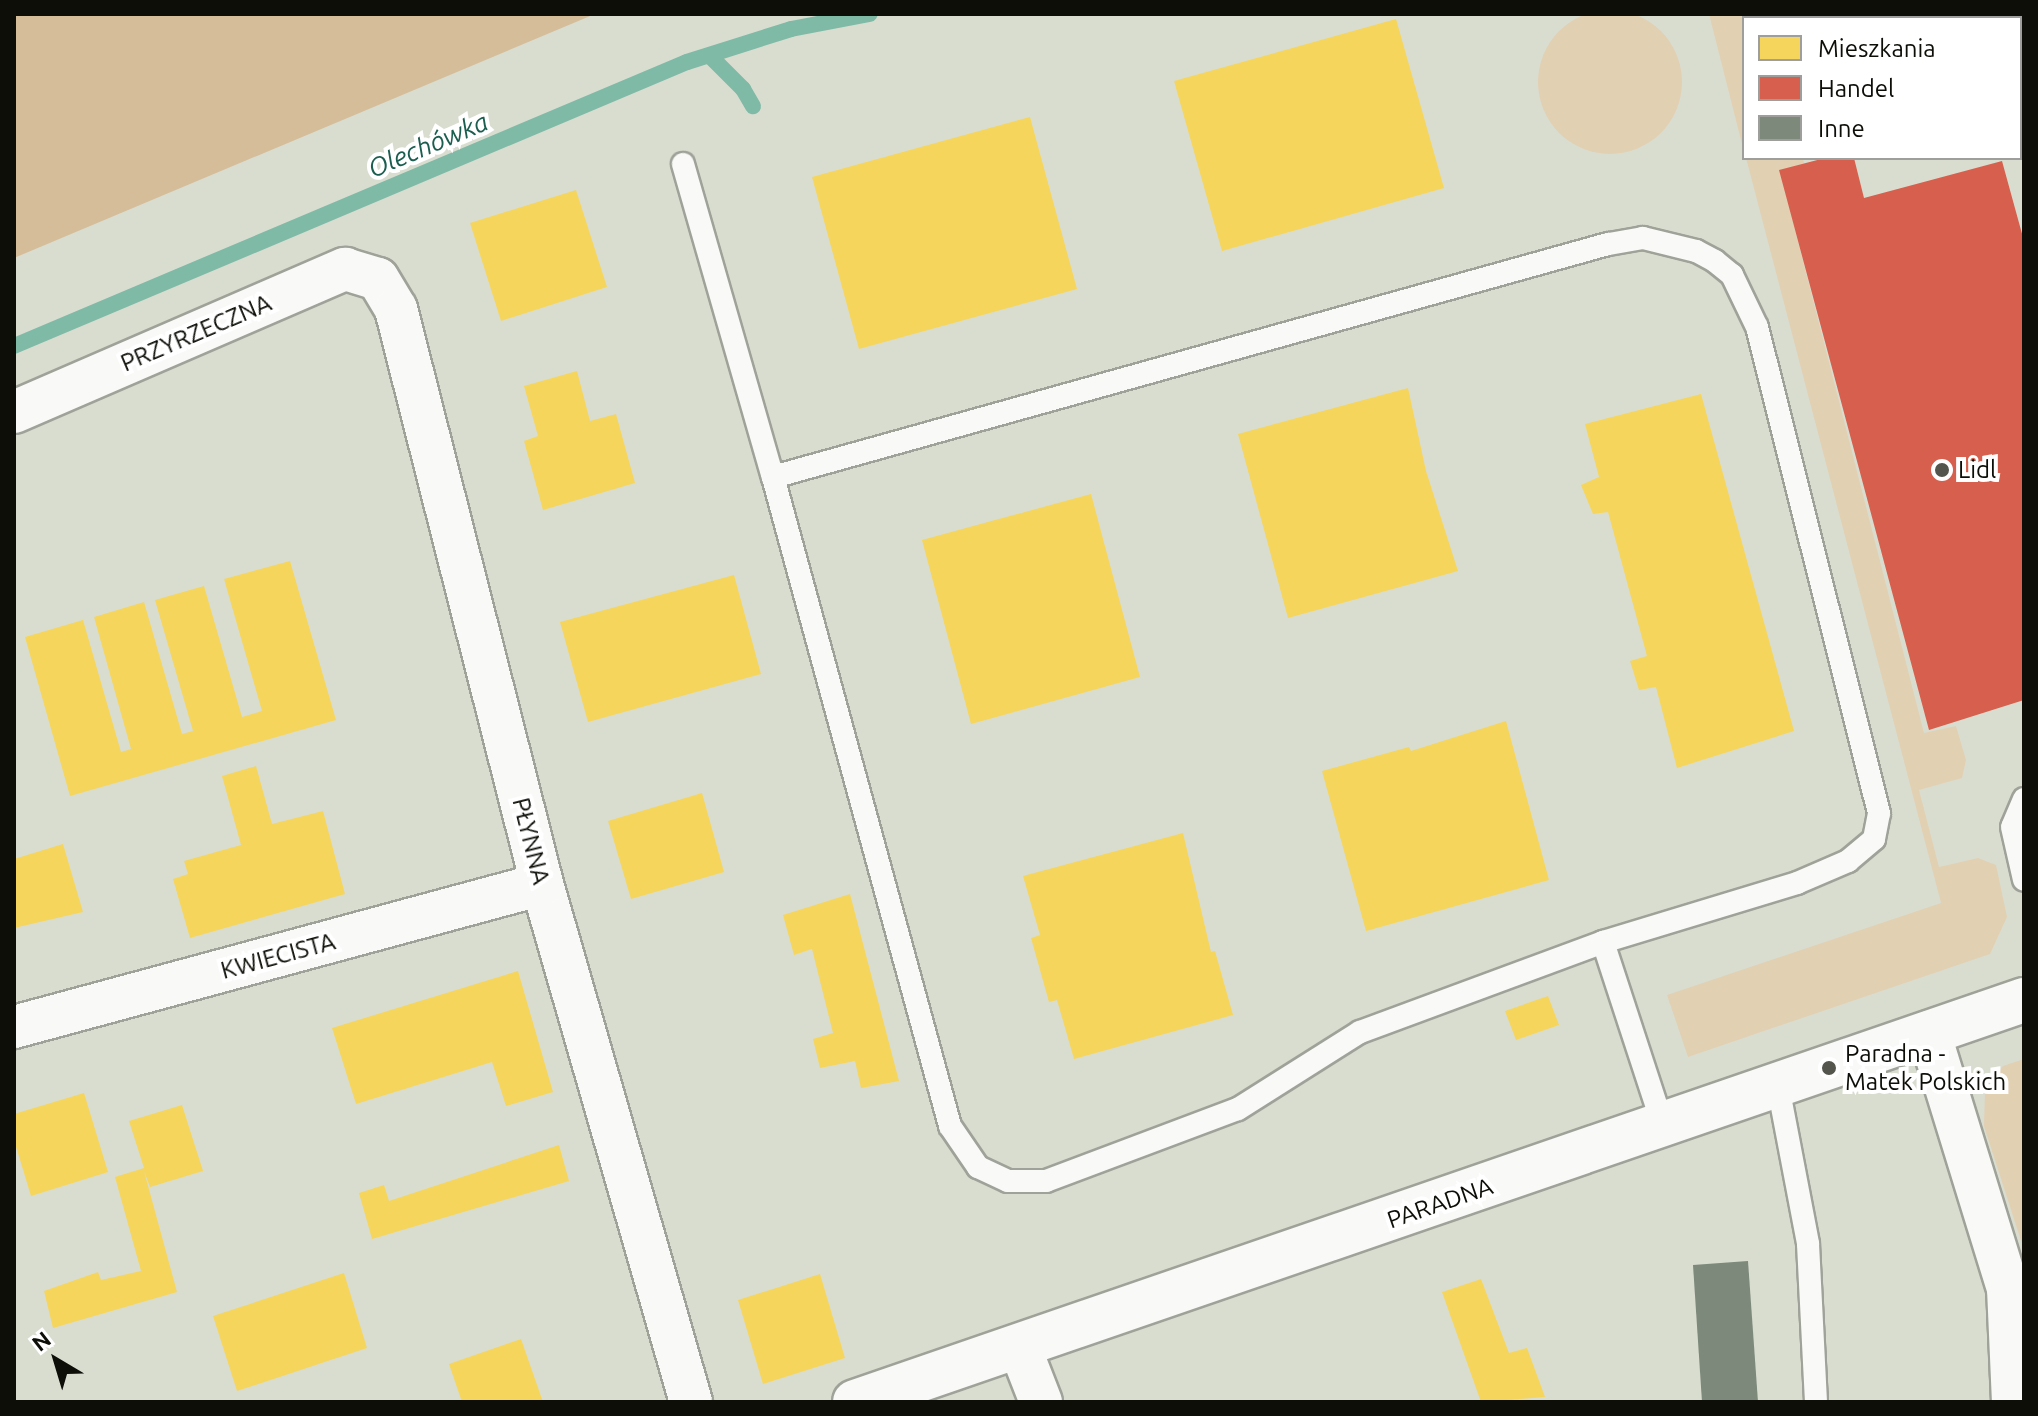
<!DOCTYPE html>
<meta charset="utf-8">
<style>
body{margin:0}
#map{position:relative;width:2038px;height:1416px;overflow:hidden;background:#d9ddd0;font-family:Ubuntu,sans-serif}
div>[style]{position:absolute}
.green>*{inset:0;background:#e2d0b3}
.round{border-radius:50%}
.forest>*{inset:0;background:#d5bd9a}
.homes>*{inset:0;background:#f6d55c}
.shops>*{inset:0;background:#d6604d}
.stream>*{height:16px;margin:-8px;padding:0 8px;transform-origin:8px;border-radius:8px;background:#7fbaa7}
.building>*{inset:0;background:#7d897b}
.roads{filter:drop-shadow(2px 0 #9fa298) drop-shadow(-2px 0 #9fa298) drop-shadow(0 2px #9fa298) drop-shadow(0 -2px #9fa298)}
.lane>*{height:22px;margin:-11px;padding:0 11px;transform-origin:11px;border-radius:11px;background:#f9faf8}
.street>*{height:42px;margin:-21px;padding:0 21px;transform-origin:21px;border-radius:21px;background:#f9faf8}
.secondary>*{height:44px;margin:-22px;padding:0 22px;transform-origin:22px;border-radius:22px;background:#f9faf8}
.dots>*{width:22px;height:22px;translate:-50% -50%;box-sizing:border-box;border:4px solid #fff;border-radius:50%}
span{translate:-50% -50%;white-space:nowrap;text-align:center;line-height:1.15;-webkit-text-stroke:8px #fff;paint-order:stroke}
.street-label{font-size:24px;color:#0c0e07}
.poi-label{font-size:24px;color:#0c0e07}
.left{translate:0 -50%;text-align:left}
.water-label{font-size:26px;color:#1b5e4f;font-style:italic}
.frame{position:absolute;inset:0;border:16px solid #0c0e07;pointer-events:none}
.legend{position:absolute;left:1742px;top:16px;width:280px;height:144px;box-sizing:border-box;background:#fff;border:2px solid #9e9f9c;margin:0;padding:10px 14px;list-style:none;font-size:24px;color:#0c0e07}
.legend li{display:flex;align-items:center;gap:16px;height:40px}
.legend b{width:40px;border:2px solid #9e9f9c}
.north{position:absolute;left:16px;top:1320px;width:80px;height:80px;-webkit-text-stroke:6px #fff;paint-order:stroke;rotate:322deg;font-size:22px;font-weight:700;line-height:32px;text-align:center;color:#0c0e07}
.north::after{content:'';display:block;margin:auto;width:28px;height:36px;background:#0c0e07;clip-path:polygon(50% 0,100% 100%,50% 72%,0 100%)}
</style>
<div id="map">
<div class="green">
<div class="round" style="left:1538px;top:10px;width:144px;height:144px"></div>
<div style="clip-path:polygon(1709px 14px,2024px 14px,2024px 94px,2020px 95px,2020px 18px,1744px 18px,1744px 152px)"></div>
<div style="clip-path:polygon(1746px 158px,1803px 158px,1804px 163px,1780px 171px,1924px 733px,1956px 726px,1966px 760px,1962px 778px,1919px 790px,1939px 867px,1978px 858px,1996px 865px,2007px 917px,1990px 954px,1688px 1057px,1667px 995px,1941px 903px)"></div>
<div style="clip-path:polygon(2024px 1059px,2024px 1250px,1984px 1126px,1985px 1090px,2003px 1066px)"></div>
</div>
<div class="forest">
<div style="clip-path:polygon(14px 14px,595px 14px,14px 258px)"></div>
</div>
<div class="homes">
<div style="clip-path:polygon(1396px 19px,1444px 188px,1222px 251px,1174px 81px)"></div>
<div style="clip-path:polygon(1030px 117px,1077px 289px,859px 349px,812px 177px)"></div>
<div style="clip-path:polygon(576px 190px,607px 287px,501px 321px,470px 223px)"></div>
<div style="clip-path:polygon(577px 371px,590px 421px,616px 414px,635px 483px,543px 510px,524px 441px,538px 436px,524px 386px)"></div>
<div style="clip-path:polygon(1408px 388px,1426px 471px,1458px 571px,1288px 618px,1238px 434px)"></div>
<div style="clip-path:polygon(1701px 394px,1794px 731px,1677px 768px,1656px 687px,1639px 690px,1630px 661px,1647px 656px,1608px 512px,1593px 514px,1581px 485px,1599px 477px,1585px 424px)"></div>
<div style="clip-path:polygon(1091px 494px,1140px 677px,971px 724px,922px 540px)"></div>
<div style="clip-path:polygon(290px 561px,336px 720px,70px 796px,25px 637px,83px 620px,121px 752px,131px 749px,94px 617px,144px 602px,182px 734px,193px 731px,155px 600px,204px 586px,242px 717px,262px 711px,224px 579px)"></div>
<div style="clip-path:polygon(734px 575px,761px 674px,588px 722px,560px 622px)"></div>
<div style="clip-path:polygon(1506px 721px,1549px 880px,1366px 931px,1322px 771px,1409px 747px,1411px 751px)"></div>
<div style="clip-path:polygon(256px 766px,272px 824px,323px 811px,345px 894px,190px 938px,173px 879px,188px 874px,184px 861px,241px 845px,222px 776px)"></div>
<div style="clip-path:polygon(702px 793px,724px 872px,631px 899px,608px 821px)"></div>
<div style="clip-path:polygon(1183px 833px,1211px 952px,1215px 951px,1233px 1015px,1074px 1059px,1057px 1000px,1049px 1002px,1031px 938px,1040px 935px,1023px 876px)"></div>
<div style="clip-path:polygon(63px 844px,83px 912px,14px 928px,14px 859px)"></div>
<div style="clip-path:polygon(850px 894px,899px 1081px,861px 1088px,855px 1061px,820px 1068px,813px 1039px,833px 1033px,812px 949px,794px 955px,783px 915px)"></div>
<div style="clip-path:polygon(518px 971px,553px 1092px,506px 1106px,492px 1062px,356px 1104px,332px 1028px)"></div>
<div style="clip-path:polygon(1548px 996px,1559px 1025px,1516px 1040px,1505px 1011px)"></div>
<div style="clip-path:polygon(84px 1093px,108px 1172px,31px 1196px,14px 1140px,14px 1114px)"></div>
<div style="clip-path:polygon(182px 1105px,203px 1171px,150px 1187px,144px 1171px,177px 1292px,53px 1328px,44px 1291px,98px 1272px,101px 1280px,141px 1271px,115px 1177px,144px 1168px,129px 1121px)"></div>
<div style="clip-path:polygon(559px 1145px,569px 1181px,372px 1239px,359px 1193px,384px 1185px,389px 1201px)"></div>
<div style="clip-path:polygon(344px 1273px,367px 1348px,237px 1391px,213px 1316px)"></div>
<div style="clip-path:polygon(820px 1274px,845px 1358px,763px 1384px,738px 1300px)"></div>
<div style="clip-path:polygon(1481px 1279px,1509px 1353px,1527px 1348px,1545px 1397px,1481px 1402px,1442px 1292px)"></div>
<div style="clip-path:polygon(521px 1339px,543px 1402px,462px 1402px,449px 1364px)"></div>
</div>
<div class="shops">
<div style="clip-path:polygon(1825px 158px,1854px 158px,1864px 198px,2002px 161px,2024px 241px,2024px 700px,1929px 730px,1779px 170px)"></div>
</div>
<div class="stream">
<div style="left:710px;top:56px;width:47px;rotate:45deg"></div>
<div style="left:743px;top:89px;width:20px;rotate:60deg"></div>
<div style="left:14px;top:346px;width:730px;rotate:-22.88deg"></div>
<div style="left:687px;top:62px;width:109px;rotate:-17.6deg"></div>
<div style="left:791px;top:29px;width:80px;rotate:-10.8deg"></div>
</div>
<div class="building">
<div style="clip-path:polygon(1748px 1261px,1758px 1402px,1702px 1402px,1693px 1265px)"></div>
</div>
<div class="roads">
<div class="lane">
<div style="left:683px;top:164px;width:326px;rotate:74deg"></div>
<div style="left:2024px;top:799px;width:30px;rotate:113deg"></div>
<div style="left:2012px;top:827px;width:54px;rotate:77.2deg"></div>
<div style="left:1603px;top:942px;width:203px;rotate:-16.9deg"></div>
<div style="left:1797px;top:883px;width:56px;rotate:-23.3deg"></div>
<div style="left:1848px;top:861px;width:34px;rotate:-40deg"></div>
<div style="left:1874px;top:839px;width:26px;rotate:-79deg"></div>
<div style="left:1879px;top:813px;width:501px;rotate:-104.09deg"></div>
<div style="left:1757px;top:327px;width:58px;rotate:-115.7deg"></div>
<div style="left:1732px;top:275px;width:22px;rotate:-141deg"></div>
<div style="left:1715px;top:261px;width:21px;rotate:-152deg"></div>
<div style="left:1696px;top:251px;width:55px;rotate:-166.2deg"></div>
<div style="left:1643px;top:238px;width:36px;rotate:170deg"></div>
<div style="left:1608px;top:244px;width:867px;rotate:164.41deg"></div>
<div style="left:773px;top:477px;width:673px;rotate:74.74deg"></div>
<div style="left:950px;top:1126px;width:50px;rotate:55.7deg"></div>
<div style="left:978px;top:1167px;width:33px;rotate:25deg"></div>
<div style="left:1008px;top:1181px;width:38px"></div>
<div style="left:1046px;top:1181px;width:205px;rotate:-20.6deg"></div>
<div style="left:1238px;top:1109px;width:144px;rotate:-32.3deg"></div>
<div style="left:1360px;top:1032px;width:259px;rotate:-20.3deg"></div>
<div style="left:1603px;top:942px;width:194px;rotate:71.9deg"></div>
<div style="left:1778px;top:1086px;width:161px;rotate:79.2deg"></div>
<div style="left:1808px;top:1244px;width:158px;rotate:87.1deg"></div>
</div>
<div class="street">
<div style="left:14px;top:412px;width:361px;rotate:-23.4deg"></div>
<div style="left:345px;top:269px;width:34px;rotate:17deg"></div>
<div style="left:378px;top:279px;width:35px;rotate:59deg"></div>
<div style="left:396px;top:309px;width:593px;rotate:75.75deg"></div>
<div style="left:542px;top:884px;width:539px;rotate:73.95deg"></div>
<div style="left:14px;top:1027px;width:547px;rotate:-15.15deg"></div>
<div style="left:1929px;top:1032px;width:268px;rotate:72.9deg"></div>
<div style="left:2008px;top:1288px;width:114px;rotate:87.5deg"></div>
<div style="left:1020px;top:1348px;width:58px;rotate:68.7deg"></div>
</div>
<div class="secondary">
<div style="left:855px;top:1402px;width:1236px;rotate:-18.98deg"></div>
</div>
</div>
<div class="dots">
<div style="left:1942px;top:470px;background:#54564d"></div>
<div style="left:1829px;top:1068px;background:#54564d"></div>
</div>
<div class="street-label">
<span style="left:196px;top:333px;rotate:-23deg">PRZYRZECZNA</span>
<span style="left:531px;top:841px;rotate:76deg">PŁYNNA</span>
<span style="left:278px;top:956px;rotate:-15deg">KWIECISTA</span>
<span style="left:1440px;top:1203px;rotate:-19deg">PARADNA</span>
</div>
<div class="poi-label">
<span class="left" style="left:1958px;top:470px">Lidl</span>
<span class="left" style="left:1845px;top:1068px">Paradna -<br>Matek Polskich</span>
</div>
<div class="water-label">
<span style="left:428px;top:145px;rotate:-23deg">Olechówka</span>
</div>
<div class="frame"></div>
<ul class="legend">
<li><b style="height:22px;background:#f6d55c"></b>Mieszkania</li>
<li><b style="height:22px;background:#d6604d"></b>Handel</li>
<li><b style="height:22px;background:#7d897b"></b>Inne</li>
</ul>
<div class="north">N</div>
</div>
